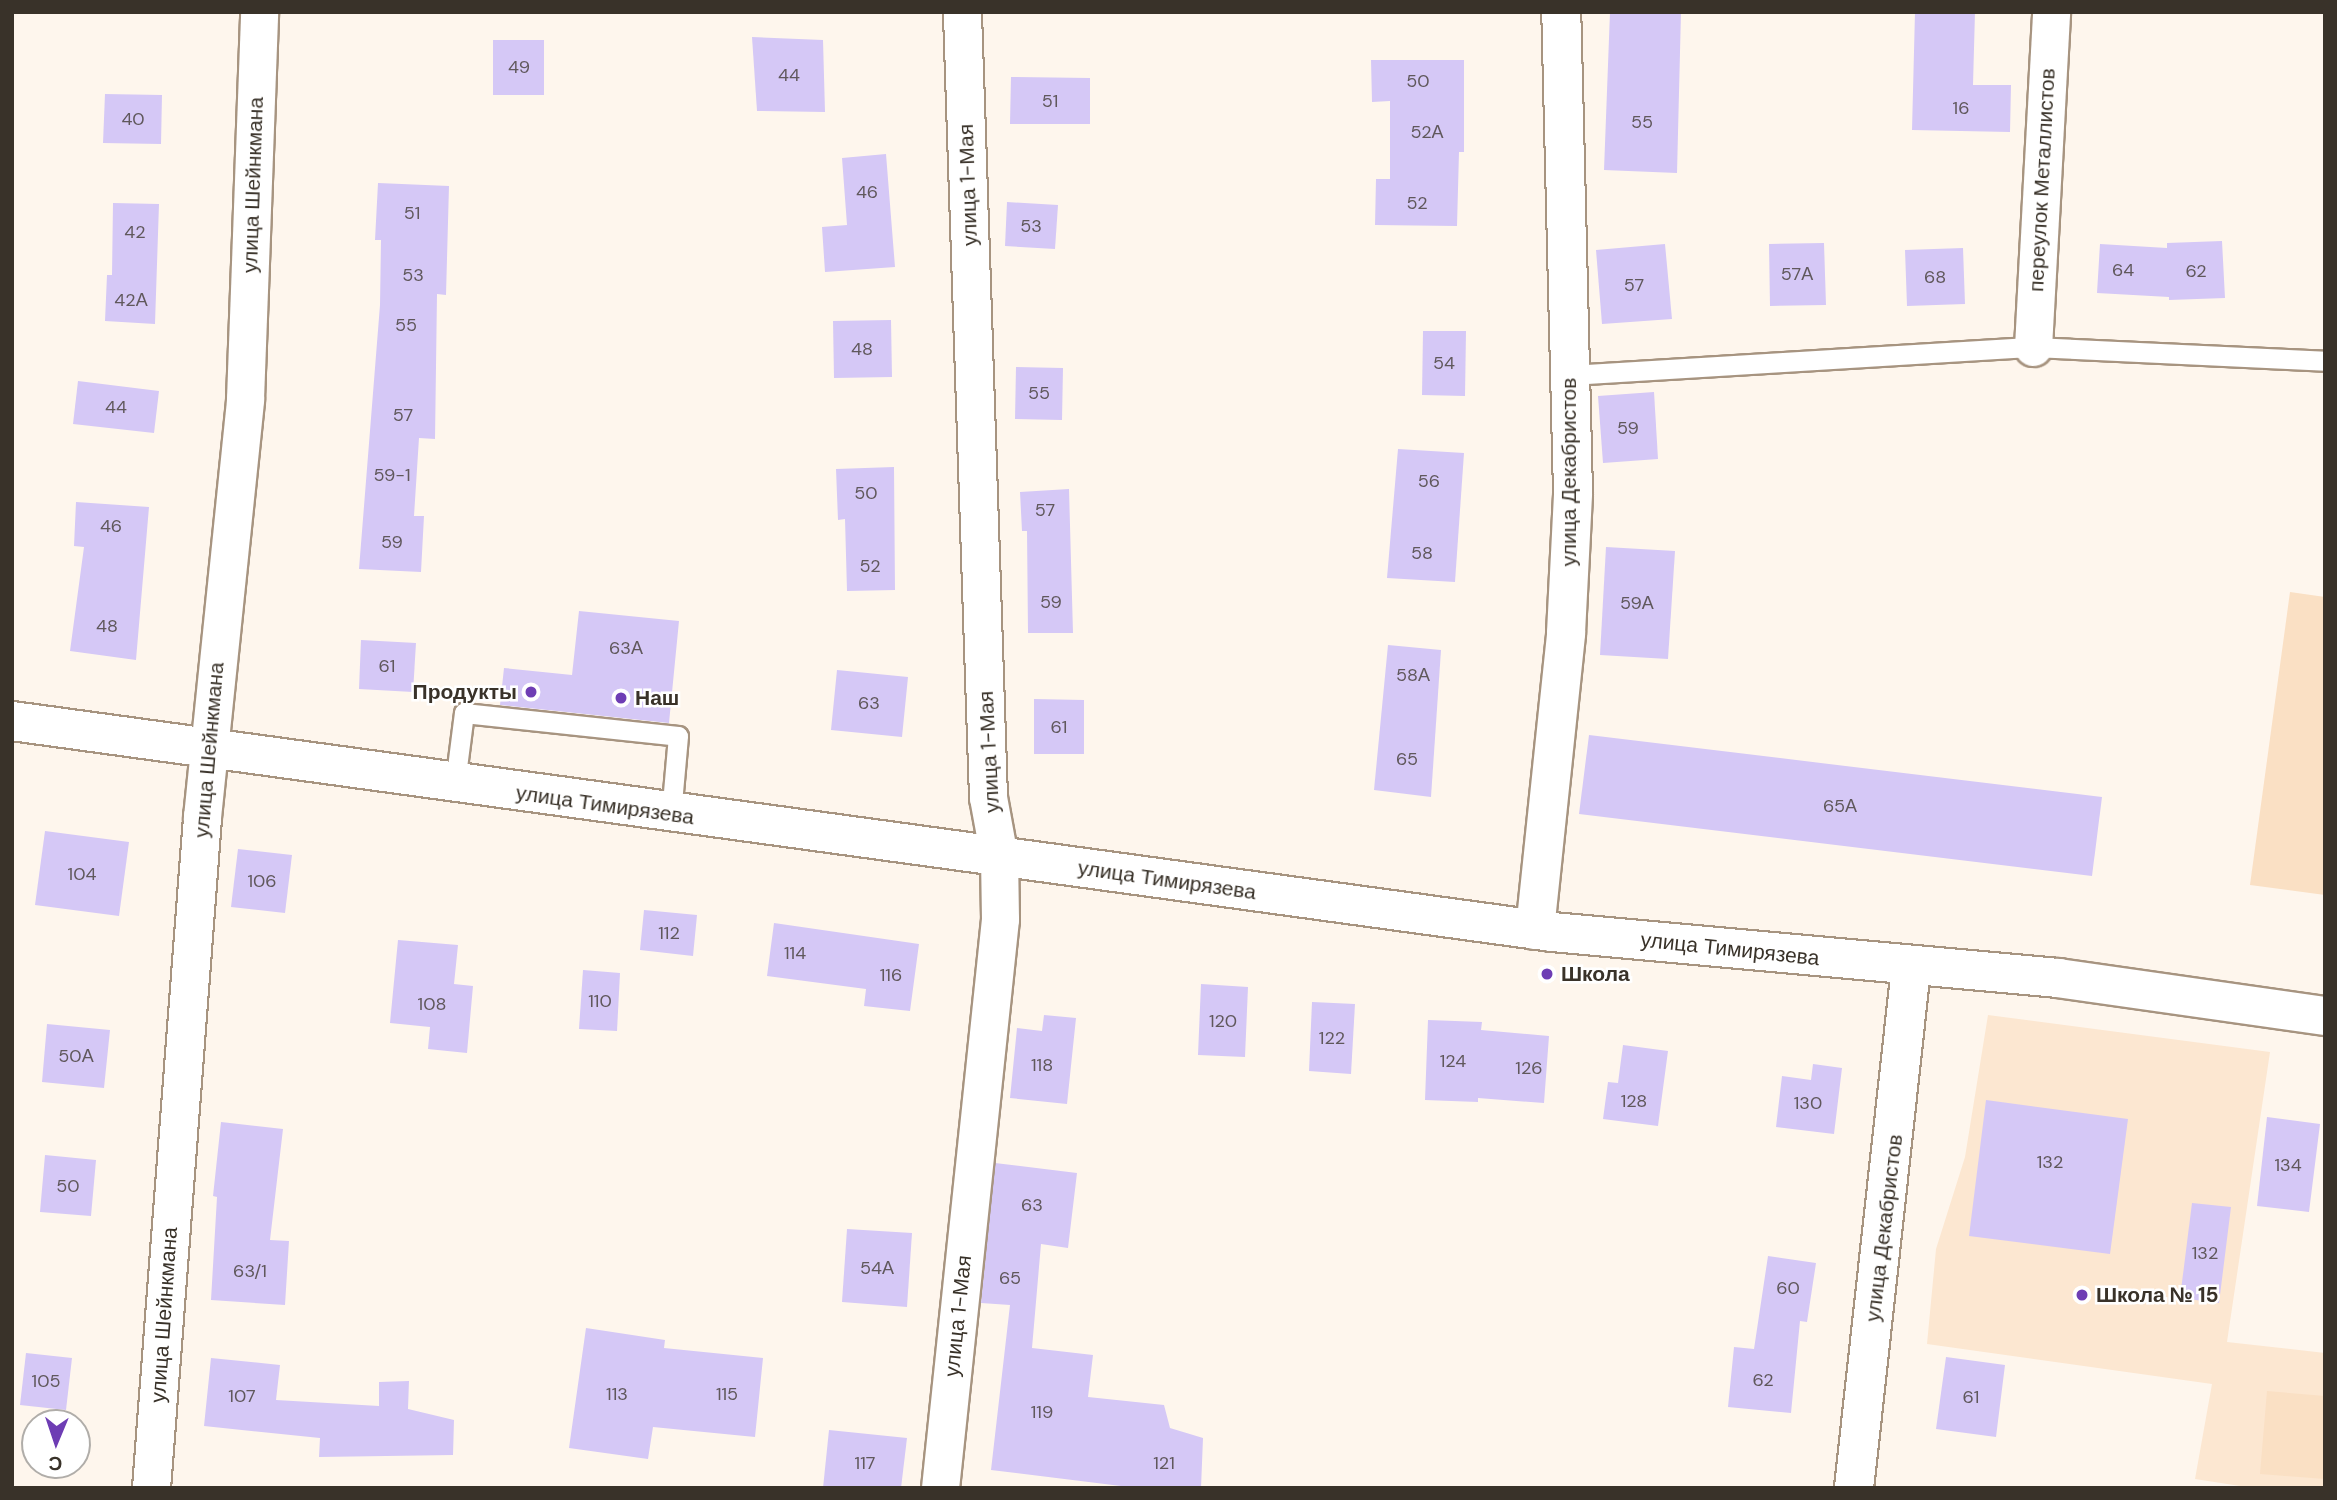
<!DOCTYPE html>
<meta charset="utf-8">
<style>
body{margin:0}
#map{position:relative;width:2337px;height:1500px;overflow:hidden;background:#fef6ed;font-family:"DM Sans",sans-serif}
div>[style]{position:absolute}
.built>*{inset:0;background:#fce7d1}
.green>*{inset:0;background:#fae0c4}
.building>*{inset:0;background:#d5c8f6}
.roads{filter:drop-shadow(2px 0 #a79480) drop-shadow(-2px 0 #a79480) drop-shadow(0 2px #a79480) drop-shadow(0 -2px #a79480)}
.lane>*{height:19px;margin:-9.5px;padding:0 9.5px;transform-origin:9.5px;border-radius:9.5px;background:#fff}
.street>*{height:37px;margin:-18.5px;padding:0 18.5px;transform-origin:18.5px;border-radius:18.5px;background:#fff}
.secondary>*{height:38px;margin:-19px;padding:0 19px;transform-origin:19px;border-radius:19px;background:#fff}
.dots>*{width:19px;height:19px;translate:-50% -50%;box-sizing:border-box;border:4px solid #fff;border-radius:50%}
span{translate:-50% -50%;white-space:nowrap;text-align:center;line-height:1.15;-webkit-text-stroke:5px #fff;paint-order:stroke}
.number-label{font-size:18px;color:#60585c}
.number-label span{-webkit-text-stroke-width:0}
.street-label{font-size:21px;color:#393229}
.poi-label{font-size:21px;color:#393229;font-weight:700}
.right{translate:-100% -50%;text-align:right}
.left{translate:0 -50%;text-align:left}
.frame{position:absolute;inset:0;border:14px solid #393229;pointer-events:none}
.north{position:absolute;left:21px;top:1409px;width:70px;height:70px;box-sizing:border-box;background:#fff;border:2px solid #b0ada9;border-radius:50%;rotate:182deg;font-size:19px;font-weight:700;line-height:28px;text-align:center;color:#393229}
.north::after{content:'';display:block;margin:auto;width:24px;height:32px;background:#6e3db4;clip-path:polygon(50% 0,100% 100%,50% 72%,0 100%)}
</style>
<div id="map">
<div class="built">
<div style="clip-path:polygon(1988px 1015px,2270px 1052px,2227px 1342px,2325px 1353px,2325px 1488px,2253px 1488px,2195px 1479px,2212px 1384px,1927px 1344px,1936px 1249px,1965px 1157px)"></div>
</div>
<div class="green">
<div style="clip-path:polygon(2290px 592px,2325px 597px,2325px 895px,2250px 885px)"></div>
<div style="clip-path:polygon(2267px 1391px,2325px 1396px,2325px 1479px,2260px 1474px)"></div>
</div>
<div class="building">
<div style="clip-path:polygon(1610px 12px,1681px 12px,1677px 173px,1604px 170px)"></div>
<div style="clip-path:polygon(1915px 12px,1975px 12px,1973px 85px,2011px 85px,2010px 132px,1912px 130px)"></div>
<div style="clip-path:polygon(752px 37px,823px 40px,825px 112px,757px 111px)"></div>
<div style="clip-path:polygon(493px 40px,544px 40px,544px 95px,493px 95px)"></div>
<div style="clip-path:polygon(1371px 60px,1464px 60px,1464px 152px,1459px 152px,1457px 226px,1375px 225px,1376px 179px,1390px 179px,1390px 101px,1372px 102px)"></div>
<div style="clip-path:polygon(1011px 77px,1090px 78px,1090px 124px,1010px 124px)"></div>
<div style="clip-path:polygon(105px 94px,162px 95px,161px 144px,103px 143px)"></div>
<div style="clip-path:polygon(886px 154px,895px 267px,825px 272px,822px 227px,847px 225px,842px 158px)"></div>
<div style="clip-path:polygon(378px 183px,449px 186px,446px 295px,437px 294px,435px 439px,419px 438px,414px 516px,424px 516px,421px 572px,359px 569px,380px 305px,381px 240px,375px 240px)"></div>
<div style="clip-path:polygon(1007px 202px,1058px 205px,1055px 249px,1005px 246px)"></div>
<div style="clip-path:polygon(113px 203px,159px 204px,155px 324px,105px 321px,107px 275px,112px 275px)"></div>
<div style="clip-path:polygon(2222px 241px,2225px 298px,2169px 300px,2169px 297px,2097px 293px,2100px 244px,2167px 248px,2167px 243px)"></div>
<div style="clip-path:polygon(1824px 243px,1826px 305px,1770px 306px,1769px 244px)"></div>
<div style="clip-path:polygon(1665px 244px,1672px 319px,1602px 324px,1596px 250px)"></div>
<div style="clip-path:polygon(1963px 248px,1965px 304px,1907px 306px,1905px 250px)"></div>
<div style="clip-path:polygon(891px 320px,892px 377px,834px 378px,833px 321px)"></div>
<div style="clip-path:polygon(1423px 331px,1466px 331px,1465px 396px,1422px 395px)"></div>
<div style="clip-path:polygon(1016px 367px,1063px 368px,1062px 420px,1015px 419px)"></div>
<div style="clip-path:polygon(78px 381px,159px 391px,154px 433px,73px 424px)"></div>
<div style="clip-path:polygon(1654px 392px,1658px 459px,1603px 463px,1598px 396px)"></div>
<div style="clip-path:polygon(1398px 449px,1464px 453px,1455px 582px,1387px 578px)"></div>
<div style="clip-path:polygon(894px 467px,895px 590px,847px 591px,845px 519px,838px 520px,836px 469px)"></div>
<div style="clip-path:polygon(1069px 489px,1073px 633px,1028px 633px,1027px 531px,1022px 531px,1020px 492px)"></div>
<div style="clip-path:polygon(76px 502px,149px 507px,136px 660px,70px 651px,84px 547px,74px 546px)"></div>
<div style="clip-path:polygon(1606px 547px,1675px 551px,1668px 659px,1600px 655px)"></div>
<div style="clip-path:polygon(579px 611px,679px 621px,669px 723px,500px 705px,504px 668px,572px 675px)"></div>
<div style="clip-path:polygon(361px 640px,416px 643px,413px 692px,359px 689px)"></div>
<div style="clip-path:polygon(1388px 645px,1441px 650px,1431px 797px,1374px 790px)"></div>
<div style="clip-path:polygon(837px 670px,908px 677px,902px 737px,831px 730px)"></div>
<div style="clip-path:polygon(1034px 699px,1084px 700px,1084px 754px,1034px 754px)"></div>
<div style="clip-path:polygon(1589px 735px,2102px 797px,2092px 876px,1579px 814px)"></div>
<div style="clip-path:polygon(45px 831px,129px 842px,119px 916px,35px 905px)"></div>
<div style="clip-path:polygon(238px 849px,292px 855px,285px 913px,231px 907px)"></div>
<div style="clip-path:polygon(644px 910px,697px 915px,693px 956px,640px 950px)"></div>
<div style="clip-path:polygon(774px 923px,919px 944px,910px 1011px,864px 1006px,866px 989px,767px 976px)"></div>
<div style="clip-path:polygon(398px 940px,458px 945px,454px 984px,473px 986px,467px 1053px,428px 1049px,430px 1027px,390px 1023px)"></div>
<div style="clip-path:polygon(583px 970px,620px 973px,617px 1031px,579px 1029px)"></div>
<div style="clip-path:polygon(1201px 984px,1248px 987px,1245px 1057px,1198px 1055px)"></div>
<div style="clip-path:polygon(1312px 1002px,1355px 1004px,1351px 1074px,1309px 1071px)"></div>
<div style="clip-path:polygon(1044px 1015px,1076px 1018px,1067px 1104px,1010px 1098px,1017px 1028px,1042px 1031px)"></div>
<div style="clip-path:polygon(1428px 1020px,1482px 1022px,1481px 1030px,1549px 1036px,1544px 1103px,1478px 1098px,1478px 1102px,1425px 1100px)"></div>
<div style="clip-path:polygon(47px 1024px,110px 1030px,104px 1088px,42px 1082px)"></div>
<div style="clip-path:polygon(1623px 1045px,1668px 1051px,1658px 1126px,1603px 1119px,1608px 1082px,1618px 1083px)"></div>
<div style="clip-path:polygon(1813px 1064px,1842px 1068px,1834px 1134px,1776px 1127px,1782px 1076px,1811px 1080px)"></div>
<div style="clip-path:polygon(1986px 1100px,2128px 1119px,2110px 1254px,1969px 1236px)"></div>
<div style="clip-path:polygon(2267px 1117px,2320px 1124px,2309px 1212px,2257px 1206px)"></div>
<div style="clip-path:polygon(221px 1122px,283px 1129px,270px 1240px,289px 1241px,285px 1305px,211px 1300px,217px 1197px,213px 1196px)"></div>
<div style="clip-path:polygon(45px 1155px,96px 1160px,91px 1216px,40px 1212px)"></div>
<div style="clip-path:polygon(995px 1163px,1077px 1173px,1068px 1248px,1041px 1244px,1032px 1348px,1093px 1355px,1088px 1397px,1164px 1405px,1170px 1428px,1203px 1438px,1201px 1488px,1137px 1488px,991px 1470px,1010px 1305px,981px 1303px)"></div>
<div style="clip-path:polygon(2192px 1203px,2231px 1207px,2219px 1303px,2180px 1298px)"></div>
<div style="clip-path:polygon(847px 1229px,912px 1233px,907px 1307px,842px 1302px)"></div>
<div style="clip-path:polygon(1768px 1256px,1816px 1263px,1807px 1322px,1800px 1321px,1791px 1413px,1728px 1407px,1734px 1347px,1754px 1349px)"></div>
<div style="clip-path:polygon(586px 1328px,665px 1340px,664px 1348px,763px 1358px,755px 1437px,653px 1427px,648px 1459px,569px 1448px)"></div>
<div style="clip-path:polygon(26px 1353px,72px 1358px,66px 1410px,20px 1405px)"></div>
<div style="clip-path:polygon(1946px 1357px,2005px 1365px,1996px 1437px,1936px 1429px)"></div>
<div style="clip-path:polygon(211px 1358px,280px 1365px,276px 1400px,379px 1406px,379px 1382px,409px 1381px,408px 1409px,454px 1420px,453px 1455px,319px 1457px,320px 1438px,204px 1426px)"></div>
<div style="clip-path:polygon(829px 1430px,907px 1438px,901px 1488px,823px 1488px)"></div>
</div>
<div class="roads">
<div class="lane">
<div style="left:1570px;top:375px;width:464px;rotate:-3.5deg"></div>
<div style="left:2033px;top:347px;width:292px;rotate:2.7deg"></div>
<div style="left:455px;top:783px;width:71px;rotate:-82.7deg"></div>
<div style="left:464px;top:713px;width:215px;rotate:6.1deg"></div>
<div style="left:678px;top:736px;width:78px;rotate:95.1deg"></div>
</div>
<div class="street">
<div style="left:2033px;top:347px;width:335px;rotate:-86.9deg"></div>
<div style="left:151px;top:1488px;width:673px;rotate:-85.65deg"></div>
<div style="left:202px;top:817px;width:420px;rotate:-84.1deg"></div>
<div style="left:245px;top:399px;width:387px;rotate:-87.9deg"></div>
<div style="left:940px;top:1488px;width:572px;rotate:-83.98deg"></div>
<div style="left:1000px;top:919px;width:62px;rotate:-90.9deg"></div>
<div style="left:999px;top:857px;width:61px;rotate:-100.4deg"></div>
<div style="left:988px;top:797px;width:785px;rotate:-91.9deg"></div>
</div>
<div class="secondary">
<div style="left:12px;top:721px;width:1554px;rotate:7.8deg"></div>
<div style="left:1552px;top:932px;width:508px;rotate:5.19deg"></div>
<div style="left:2058px;top:978px;width:270px;rotate:8.1deg"></div>
<div style="left:1535px;top:930px;width:299px;rotate:-84deg"></div>
<div style="left:1566px;top:633px;width:140px;rotate:-87.1deg"></div>
<div style="left:1573px;top:493px;width:481px;rotate:-91.4deg"></div>
<div style="left:1854px;top:1488px;width:523px;rotate:-83.74deg"></div>
</div>
</div>
<div class="dots">
<div style="left:531px;top:692px;background:#6e3db4"></div>
<div style="left:621px;top:698px;background:#6e3db4"></div>
<div style="left:1547px;top:974px;background:#6e3db4"></div>
<div style="left:2082px;top:1295px;background:#6e3db4"></div>
</div>
<div class="number-label">
<span style="left:519px;top:67px">49</span>
<span style="left:789px;top:75px">44</span>
<span style="left:1418px;top:81px">50</span>
<span style="left:1050px;top:101px">51</span>
<span style="left:1961px;top:108px">16</span>
<span style="left:133px;top:119px">40</span>
<span style="left:1642px;top:122px">55</span>
<span style="left:1427px;top:132px">52А</span>
<span style="left:867px;top:192px">46</span>
<span style="left:1417px;top:203px">52</span>
<span style="left:412px;top:213px">51</span>
<span style="left:1031px;top:226px">53</span>
<span style="left:135px;top:232px">42</span>
<span style="left:2123px;top:270px">64</span>
<span style="left:2196px;top:271px">62</span>
<span style="left:1797px;top:274px">57А</span>
<span style="left:413px;top:275px">53</span>
<span style="left:1935px;top:277px">68</span>
<span style="left:1634px;top:285px">57</span>
<span style="left:131px;top:300px">42А</span>
<span style="left:406px;top:325px">55</span>
<span style="left:862px;top:349px">48</span>
<span style="left:1444px;top:363px">54</span>
<span style="left:1039px;top:393px">55</span>
<span style="left:116px;top:407px">44</span>
<span style="left:403px;top:415px">57</span>
<span style="left:1628px;top:428px">59</span>
<span style="left:392px;top:475px">59-1</span>
<span style="left:1429px;top:481px">56</span>
<span style="left:866px;top:493px">50</span>
<span style="left:1045px;top:510px">57</span>
<span style="left:111px;top:526px">46</span>
<span style="left:392px;top:542px">59</span>
<span style="left:1422px;top:553px">58</span>
<span style="left:870px;top:566px">52</span>
<span style="left:1051px;top:602px">59</span>
<span style="left:1637px;top:603px">59А</span>
<span style="left:107px;top:626px">48</span>
<span style="left:626px;top:648px">63А</span>
<span style="left:387px;top:666px">61</span>
<span style="left:1413px;top:675px">58А</span>
<span style="left:869px;top:703px">63</span>
<span style="left:1059px;top:727px">61</span>
<span style="left:1407px;top:759px">65</span>
<span style="left:1840px;top:806px">65А</span>
<span style="left:82px;top:874px">104</span>
<span style="left:262px;top:881px">106</span>
<span style="left:669px;top:933px">112</span>
<span style="left:795px;top:953px">114</span>
<span style="left:891px;top:975px">116</span>
<span style="left:600px;top:1001px">110</span>
<span style="left:432px;top:1004px">108</span>
<span style="left:1223px;top:1021px">120</span>
<span style="left:1332px;top:1038px">122</span>
<span style="left:76px;top:1056px">50А</span>
<span style="left:1453px;top:1061px">124</span>
<span style="left:1042px;top:1065px">118</span>
<span style="left:1529px;top:1068px">126</span>
<span style="left:1634px;top:1101px">128</span>
<span style="left:1808px;top:1103px">130</span>
<span style="left:2050px;top:1162px">132</span>
<span style="left:2288px;top:1165px">134</span>
<span style="left:68px;top:1186px">50</span>
<span style="left:1032px;top:1205px">63</span>
<span style="left:2205px;top:1253px">132</span>
<span style="left:877px;top:1268px">54А</span>
<span style="left:250px;top:1271px">63/1</span>
<span style="left:1010px;top:1278px">65</span>
<span style="left:1788px;top:1288px">60</span>
<span style="left:1763px;top:1380px">62</span>
<span style="left:46px;top:1381px">105</span>
<span style="left:617px;top:1394px">113</span>
<span style="left:727px;top:1394px">115</span>
<span style="left:242px;top:1396px">107</span>
<span style="left:1971px;top:1397px">61</span>
<span style="left:1042px;top:1412px">119</span>
<span style="left:865px;top:1463px">117</span>
<span style="left:1164px;top:1463px">121</span>
</div>
<div class="street-label">
<span style="left:2042px;top:180px;rotate:-87deg">переулок Металлистов</span>
<span style="left:253px;top:185px;rotate:-88deg">улица Шейнкмана</span>
<span style="left:968px;top:185px;rotate:-92deg">улица 1-Мая</span>
<span style="left:1569px;top:472px;rotate:-90deg">улица Декабристов</span>
<span style="left:209px;top:750px;rotate:-85deg">улица Шейнкмана</span>
<span style="left:989px;top:752px;rotate:-93deg">улица 1-Мая</span>
<span style="left:605px;top:805px;rotate:8deg">улица Тимирязева</span>
<span style="left:1167px;top:880px;rotate:8deg">улица Тимирязева</span>
<span style="left:1730px;top:949px;rotate:6deg">улица Тимирязева</span>
<span style="left:1884px;top:1228px;rotate:-83deg">улица Декабристов</span>
<span style="left:164px;top:1315px;rotate:-86deg">улица Шейнкмана</span>
<span style="left:958px;top:1316px;rotate:-84deg">улица 1-Мая</span>
</div>
<div class="poi-label">
<span class="right" style="left:517px;top:692px">Продукты</span>
<span class="left" style="left:635px;top:698px">Наш</span>
<span class="left" style="left:1561px;top:974px">Школа</span>
<span class="left" style="left:2096px;top:1295px">Школа № 15</span>
</div>
<div class="frame"></div>
<div class="north">С</div>
</div>
